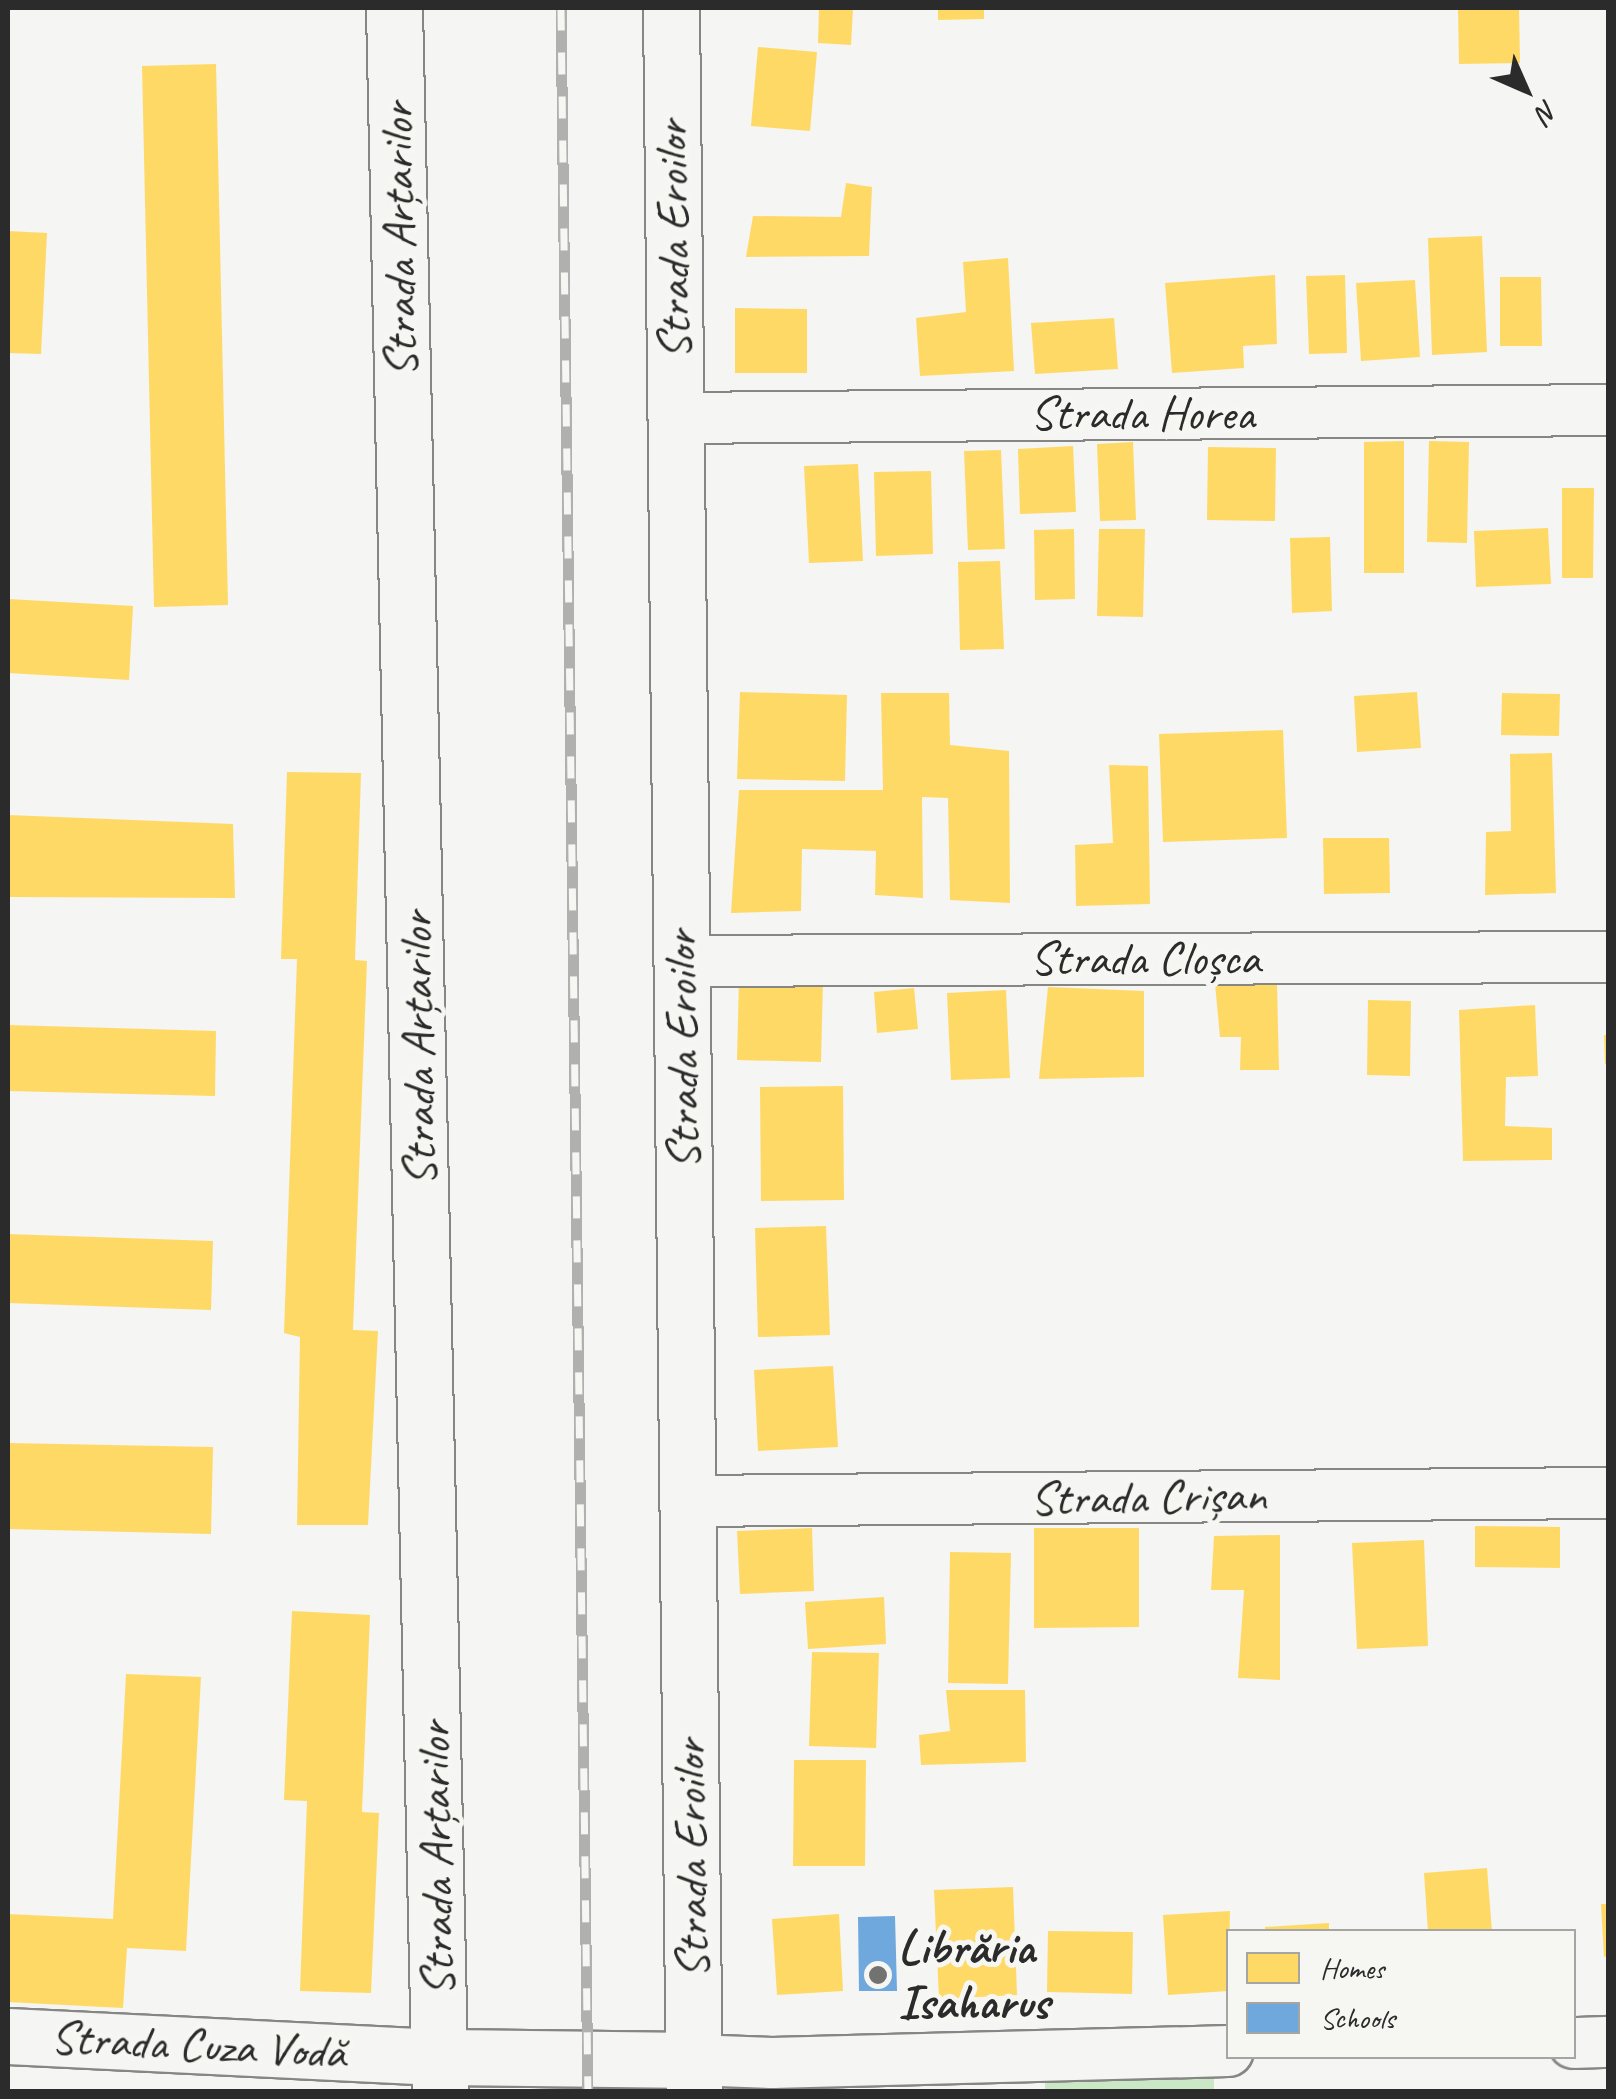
<!DOCTYPE html>
<meta charset="utf-8">
<style>
body{margin:0}
#map{position:relative;width:1616px;height:2099px;overflow:hidden;background:#f5f5f3;font-family:Caveat,sans-serif}
div>[style]{position:absolute}
.green>*{inset:0;background:#cae8c5}
.homes>*{inset:0;background:#ffd966}
.schools>*{inset:0;background:#6fa8dc}
.roads{filter:drop-shadow(2px 0 #868685) drop-shadow(-2px 0 #868685) drop-shadow(0 2px #868685) drop-shadow(0 -2px #868685)}
.street>*{height:50px;margin:-25px;padding:0 25px;transform-origin:25px;border-radius:25px;background:#f5f5f3}
.secondary>*{height:55px;margin:-27.5px;padding:0 27.5px;transform-origin:27.5px;border-radius:27.5px;background:#f5f5f3}
.rail>*{height:11px;margin-top:-5.5px;transform-origin:0;background:repeating-linear-gradient(90deg,#f6f6f2 0 22px,#b0b0af 0 44px);box-sizing:border-box;border-block:2px solid #b0b0af}
.dots>*{width:28px;height:28px;translate:-50% -50%;box-sizing:border-box;border:5px solid #f6f6f2;border-radius:50%}
span{translate:-50% -50%;white-space:nowrap;text-align:center;line-height:1.15;-webkit-text-stroke:10px #f6f6f2;paint-order:stroke}
.street-label{font-size:48px;color:#2b2b2b}
.poi-label{font-size:48px;color:#2b2b2b;font-weight:700}
.left{translate:0 -50%;text-align:left}
.frame{position:absolute;inset:0;border:10px solid #2b2b2b;pointer-events:none}
.legend{position:absolute;left:1226px;top:1929px;width:350px;height:130px;box-sizing:border-box;background:#f6f6f2;border:2px solid #a5a5a2;margin:0;padding:12px 18px;list-style:none;font-size:30px;color:#2b2b2b}
.legend li{display:flex;align-items:center;gap:20px;height:50px}
.legend b{width:50px;border:2px solid #a5a5a2}
.north{position:absolute;left:1476px;top:40px;width:100px;height:100px;-webkit-text-stroke:8px #f6f6f2;paint-order:stroke;rotate:135deg;font-size:28px;font-weight:700;line-height:40px;text-align:center;color:#2b2b2b}
.north::after{content:'';display:block;margin:auto;width:35px;height:45px;background:#2b2b2b;clip-path:polygon(50% 0,100% 100%,50% 72%,0 100%)}
</style>
<div id="map">
<div class="green">
<div style="clip-path:polygon(1214px 2073px,1214px 2091px,1045px 2091px,1045px 2075px)"></div>
</div>
<div class="homes">
<div style="clip-path:polygon(819px 8px,853px 8px,851px 45px,818px 43px)"></div>
<div style="clip-path:polygon(938px 8px,984px 8px,984px 19px,938px 20px)"></div>
<div style="clip-path:polygon(1458px 8px,1519px 8px,1520px 63px,1459px 64px)"></div>
<div style="clip-path:polygon(758px 47px,817px 52px,810px 131px,751px 126px)"></div>
<div style="clip-path:polygon(216px 64px,228px 605px,154px 607px,142px 66px)"></div>
<div style="clip-path:polygon(846px 183px,872px 187px,869px 256px,746px 257px,753px 216px,841px 217px)"></div>
<div style="clip-path:polygon(8px 231px,47px 233px,41px 354px,8px 353px)"></div>
<div style="clip-path:polygon(1482px 236px,1487px 352px,1432px 355px,1428px 238px)"></div>
<div style="clip-path:polygon(1008px 258px,1014px 371px,920px 376px,916px 318px,966px 312px,963px 262px)"></div>
<div style="clip-path:polygon(1275px 275px,1277px 344px,1243px 346px,1244px 368px,1172px 373px,1165px 283px)"></div>
<div style="clip-path:polygon(1345px 275px,1347px 353px,1309px 354px,1306px 276px)"></div>
<div style="clip-path:polygon(1500px 277px,1541px 277px,1542px 346px,1500px 346px)"></div>
<div style="clip-path:polygon(1415px 280px,1420px 357px,1361px 361px,1356px 283px)"></div>
<div style="clip-path:polygon(735px 308px,807px 309px,807px 373px,735px 373px)"></div>
<div style="clip-path:polygon(1114px 318px,1118px 369px,1035px 374px,1031px 323px)"></div>
<div style="clip-path:polygon(1404px 441px,1404px 573px,1364px 573px,1364px 442px)"></div>
<div style="clip-path:polygon(1429px 441px,1469px 442px,1467px 543px,1427px 542px)"></div>
<div style="clip-path:polygon(1133px 442px,1136px 520px,1100px 521px,1097px 444px)"></div>
<div style="clip-path:polygon(1073px 446px,1076px 512px,1020px 514px,1018px 449px)"></div>
<div style="clip-path:polygon(1208px 447px,1276px 448px,1275px 521px,1207px 520px)"></div>
<div style="clip-path:polygon(1001px 450px,1005px 549px,968px 550px,964px 451px)"></div>
<div style="clip-path:polygon(858px 464px,863px 561px,809px 563px,804px 466px)"></div>
<div style="clip-path:polygon(931px 471px,933px 554px,876px 556px,874px 472px)"></div>
<div style="clip-path:polygon(1562px 488px,1594px 488px,1593px 578px,1562px 578px)"></div>
<div style="clip-path:polygon(1548px 528px,1551px 584px,1476px 587px,1474px 531px)"></div>
<div style="clip-path:polygon(1074px 529px,1075px 599px,1035px 600px,1034px 530px)"></div>
<div style="clip-path:polygon(1099px 529px,1145px 529px,1143px 617px,1097px 616px)"></div>
<div style="clip-path:polygon(1330px 537px,1332px 611px,1292px 613px,1290px 538px)"></div>
<div style="clip-path:polygon(1000px 561px,1004px 649px,960px 650px,958px 562px)"></div>
<div style="clip-path:polygon(8px 599px,133px 606px,129px 680px,8px 673px)"></div>
<div style="clip-path:polygon(740px 692px,847px 695px,845px 781px,737px 779px)"></div>
<div style="clip-path:polygon(1417px 692px,1421px 748px,1357px 752px,1354px 696px)"></div>
<div style="clip-path:polygon(881px 693px,949px 693px,950px 745px,1009px 751px,1010px 903px,950px 900px,948px 798px,922px 797px,923px 898px,875px 895px,876px 851px,802px 849px,801px 911px,731px 913px,739px 790px,883px 790px)"></div>
<div style="clip-path:polygon(1502px 693px,1560px 694px,1559px 736px,1501px 735px)"></div>
<div style="clip-path:polygon(1283px 730px,1287px 838px,1163px 842px,1159px 734px)"></div>
<div style="clip-path:polygon(1552px 753px,1556px 893px,1485px 895px,1486px 832px,1511px 831px,1510px 754px)"></div>
<div style="clip-path:polygon(1109px 765px,1148px 766px,1150px 904px,1076px 906px,1075px 845px,1113px 843px)"></div>
<div style="clip-path:polygon(287px 772px,361px 773px,355px 960px,367px 961px,353px 1330px,378px 1331px,368px 1525px,297px 1525px,300px 1337px,284px 1333px,297px 959px,281px 959px)"></div>
<div style="clip-path:polygon(8px 815px,233px 824px,235px 898px,8px 897px)"></div>
<div style="clip-path:polygon(1323px 838px,1389px 838px,1390px 893px,1324px 894px)"></div>
<div style="clip-path:polygon(739px 979px,823px 981px,821px 1062px,737px 1060px)"></div>
<div style="clip-path:polygon(1277px 983px,1279px 1070px,1240px 1070px,1241px 1037px,1220px 1037px,1215px 984px)"></div>
<div style="clip-path:polygon(1048px 987px,1144px 991px,1144px 1077px,1039px 1079px)"></div>
<div style="clip-path:polygon(914px 988px,918px 1029px,877px 1033px,874px 992px)"></div>
<div style="clip-path:polygon(1006px 990px,1010px 1078px,951px 1080px,947px 993px)"></div>
<div style="clip-path:polygon(1368px 1000px,1411px 1001px,1410px 1076px,1367px 1075px)"></div>
<div style="clip-path:polygon(1535px 1005px,1538px 1076px,1506px 1077px,1505px 1126px,1552px 1128px,1552px 1160px,1463px 1161px,1459px 1010px)"></div>
<div style="clip-path:polygon(8px 1025px,216px 1031px,215px 1096px,8px 1091px)"></div>
<div style="clip-path:polygon(1604px 1035px,1608px 1035px,1608px 1064px,1605px 1064px)"></div>
<div style="clip-path:polygon(843px 1086px,844px 1200px,761px 1201px,760px 1087px)"></div>
<div style="clip-path:polygon(826px 1226px,830px 1335px,758px 1337px,755px 1228px)"></div>
<div style="clip-path:polygon(8px 1234px,213px 1241px,211px 1310px,8px 1303px)"></div>
<div style="clip-path:polygon(833px 1366px,838px 1447px,758px 1451px,754px 1370px)"></div>
<div style="clip-path:polygon(8px 1443px,213px 1447px,211px 1534px,8px 1529px)"></div>
<div style="clip-path:polygon(1475px 1526px,1560px 1527px,1560px 1568px,1475px 1567px)"></div>
<div style="clip-path:polygon(812px 1528px,814px 1591px,740px 1594px,737px 1531px)"></div>
<div style="clip-path:polygon(1034px 1528px,1139px 1528px,1139px 1627px,1034px 1628px)"></div>
<div style="clip-path:polygon(1280px 1535px,1280px 1680px,1238px 1678px,1244px 1590px,1211px 1590px,1214px 1536px)"></div>
<div style="clip-path:polygon(1424px 1540px,1428px 1646px,1357px 1649px,1352px 1543px)"></div>
<div style="clip-path:polygon(950px 1552px,1011px 1553px,1008px 1684px,948px 1683px)"></div>
<div style="clip-path:polygon(884px 1597px,886px 1644px,808px 1649px,805px 1602px)"></div>
<div style="clip-path:polygon(292px 1611px,370px 1615px,362px 1812px,379px 1813px,371px 1993px,300px 1991px,307px 1801px,284px 1800px)"></div>
<div style="clip-path:polygon(812px 1652px,879px 1653px,876px 1748px,809px 1746px)"></div>
<div style="clip-path:polygon(126px 1674px,201px 1677px,186px 1951px,127px 1948px,123px 2008px,8px 2002px,8px 1914px,113px 1919px)"></div>
<div style="clip-path:polygon(946px 1690px,1025px 1690px,1026px 1762px,921px 1765px,919px 1735px,950px 1731px)"></div>
<div style="clip-path:polygon(794px 1760px,866px 1760px,865px 1866px,793px 1866px)"></div>
<div style="clip-path:polygon(1487px 1868px,1492px 1932px,1428px 1932px,1424px 1873px)"></div>
<div style="clip-path:polygon(1013px 1887px,1017px 1995px,939px 1999px,934px 1890px)"></div>
<div style="clip-path:polygon(1601px 1904px,1608px 1904px,1608px 1956px,1604px 1957px)"></div>
<div style="clip-path:polygon(1230px 1911px,1228px 1991px,1168px 1995px,1163px 1915px)"></div>
<div style="clip-path:polygon(839px 1914px,843px 1991px,777px 1995px,772px 1919px)"></div>
<div style="clip-path:polygon(1329px 1923px,1329px 1932px,1265px 1932px,1265px 1927px)"></div>
<div style="clip-path:polygon(1048px 1931px,1133px 1932px,1132px 1994px,1047px 1992px)"></div>
</div>
<div class="schools">
<div style="clip-path:polygon(895px 1916px,897px 1991px,859px 1991px,858px 1917px)"></div>
</div>
<div class="roads">
<div class="street">
<div style="left:675px;top:418px;width:933px;rotate:-0.49deg"></div>
<div style="left:681px;top:961px;width:927px;rotate:-0.25deg"></div>
<div style="left:687px;top:1501px;width:921px;rotate:-0.5deg"></div>
<div style="left:1574px;top:2043px;width:34px;rotate:-2deg"></div>
<div style="left:693px;top:2060px;width:79px;rotate:2.2deg"></div>
<div style="left:772px;top:2063px;width:456px;rotate:-1.5deg"></div>
</div>
<div class="secondary">
<div style="left:394px;top:8px;width:2085px;rotate:88.74deg"></div>
<div style="left:671px;top:8px;width:2084px;rotate:89.37deg"></div>
<div style="left:8px;top:2036px;width:434px;rotate:2.8deg"></div>
<div style="left:441px;top:2057px;width:252px;rotate:0.7deg"></div>
</div>
</div>
<div class="rail">
<div style="left:561px;top:8px;width:2084px;rotate:89.26deg"></div>
</div>
<div class="dots">
<div style="left:878px;top:1975px;background:#727271"></div>
</div>
<div class="street-label">
<span style="left:399px;top:240px;rotate:-91deg">Strada Arțarilor</span>
<span style="left:673px;top:240px;rotate:-91deg">Strada Eroilor</span>
<span style="left:1142px;top:414px">Strada Horea</span>
<span style="left:1145px;top:959px">Strada Cloșca</span>
<span style="left:418px;top:1049px;rotate:-91deg">Strada Arțarilor</span>
<span style="left:682px;top:1050px;rotate:-91deg">Strada Eroilor</span>
<span style="left:1148px;top:1497px;rotate:-1deg">Strada Crișan</span>
<span style="left:436px;top:1859px;rotate:-91deg">Strada Arțarilor</span>
<span style="left:691px;top:1859px;rotate:-91deg">Strada Eroilor</span>
<span style="left:198px;top:2045px;rotate:3deg">Strada Cuza Vodă</span>
</div>
<div class="poi-label">
<span class="left" style="left:898px;top:1975px">Librăria<br>Isaharus</span>
</div>
<div class="frame"></div>
<ul class="legend">
<li><b style="height:28px;background:#ffd966"></b>Homes</li>
<li><b style="height:28px;background:#6fa8dc"></b>Schools</li>
</ul>
<div class="north">N</div>
</div>
